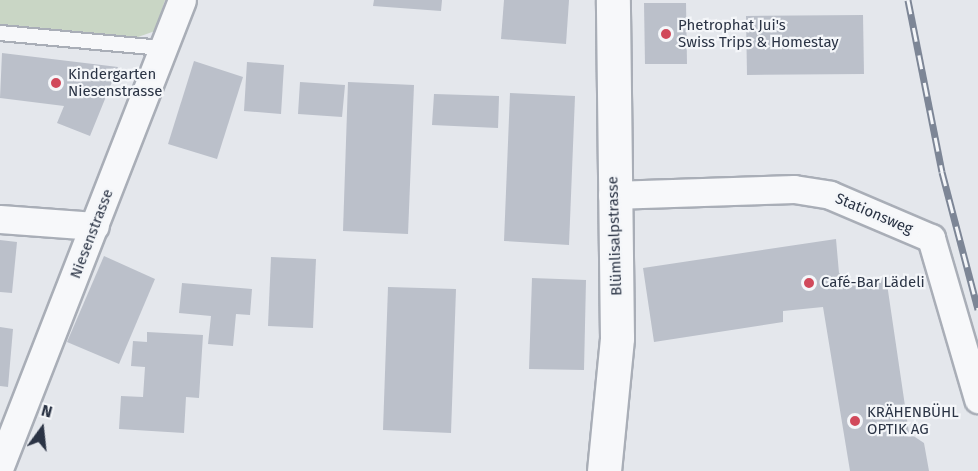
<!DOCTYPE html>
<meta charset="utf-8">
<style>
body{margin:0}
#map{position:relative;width:978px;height:471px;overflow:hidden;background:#e4e7ec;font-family:"Fira Sans",sans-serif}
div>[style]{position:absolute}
.green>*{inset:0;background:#c9d6c5}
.building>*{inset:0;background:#bbc0ca}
.roads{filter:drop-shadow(2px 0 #a9aeb7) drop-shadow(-2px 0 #a9aeb7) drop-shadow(0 2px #a9aeb7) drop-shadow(0 -2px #a9aeb7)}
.service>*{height:14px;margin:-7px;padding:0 7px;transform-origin:7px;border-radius:7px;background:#f7f8fa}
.minor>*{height:27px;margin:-13.5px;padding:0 13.5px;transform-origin:13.5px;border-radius:13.5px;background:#f7f8fa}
.tertiary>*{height:33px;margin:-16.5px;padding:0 16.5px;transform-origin:16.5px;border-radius:16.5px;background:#f7f8fa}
.rail>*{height:7px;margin-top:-3.5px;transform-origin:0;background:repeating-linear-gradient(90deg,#f4f6f9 0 14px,#7d8696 0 28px);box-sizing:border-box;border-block:2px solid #7d8696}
.dots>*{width:16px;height:16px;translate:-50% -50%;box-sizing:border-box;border:3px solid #f4f6f9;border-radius:50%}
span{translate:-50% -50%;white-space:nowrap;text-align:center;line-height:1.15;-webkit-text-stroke:4.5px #f4f6f9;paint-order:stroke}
.poi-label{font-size:15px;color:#2b3445}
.left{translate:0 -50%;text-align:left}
.street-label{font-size:15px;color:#2b3445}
.north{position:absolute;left:12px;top:399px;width:60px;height:60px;-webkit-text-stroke:4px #f4f6f9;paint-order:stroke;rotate:15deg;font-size:16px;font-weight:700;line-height:24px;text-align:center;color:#2b3445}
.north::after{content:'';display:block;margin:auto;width:21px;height:27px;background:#2b3445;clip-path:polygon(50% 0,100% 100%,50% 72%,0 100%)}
</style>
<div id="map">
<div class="green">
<div style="clip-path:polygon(0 0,165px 0,155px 31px,138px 37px,0 24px)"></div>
</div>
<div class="building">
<div style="clip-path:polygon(374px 0,442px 0,441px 11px,373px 6px)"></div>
<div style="clip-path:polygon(504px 0,569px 0,566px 44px,501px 39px)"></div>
<div style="clip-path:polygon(644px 3px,686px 3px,687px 64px,645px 64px)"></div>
<div style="clip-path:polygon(863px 15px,864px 74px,747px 75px,746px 16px)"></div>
<div style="clip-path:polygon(2px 53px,118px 67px,90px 136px,57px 123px,64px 106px,0 98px)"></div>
<div style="clip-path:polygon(194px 61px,243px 77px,217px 159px,168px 144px)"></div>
<div style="clip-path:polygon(247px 62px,284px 65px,281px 114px,244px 111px)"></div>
<div style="clip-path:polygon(300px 82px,345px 85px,342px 117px,298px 114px)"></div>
<div style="clip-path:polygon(348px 82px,414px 85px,408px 234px,343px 231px)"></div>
<div style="clip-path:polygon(510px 93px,575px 96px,569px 245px,504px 241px)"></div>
<div style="clip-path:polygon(434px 94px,499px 96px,498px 128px,432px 125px)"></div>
<div style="clip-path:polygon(836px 239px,839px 273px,850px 282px,886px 277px,909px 433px,924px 443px,929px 471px,850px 471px,823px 307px,783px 311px,783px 322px,654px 342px,643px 268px)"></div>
<div style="clip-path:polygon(0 240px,17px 242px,12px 293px,0 292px)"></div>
<div style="clip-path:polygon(104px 256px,155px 279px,119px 364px,67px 342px)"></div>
<div style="clip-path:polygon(271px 257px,316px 259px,313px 328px,268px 326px)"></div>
<div style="clip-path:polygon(532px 278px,586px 280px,584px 370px,529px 369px)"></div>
<div style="clip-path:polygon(182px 283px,252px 289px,250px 315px,236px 314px,233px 346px,208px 344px,211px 316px,179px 313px)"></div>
<div style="clip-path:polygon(388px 287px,456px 289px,451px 433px,383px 430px)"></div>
<div style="clip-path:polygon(0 327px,13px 329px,8px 387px,0 386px)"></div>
<div style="clip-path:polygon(147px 332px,203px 335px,199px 398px,186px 397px,184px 433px,119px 429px,121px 396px,143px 397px,145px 367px,131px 366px,133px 341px,147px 342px)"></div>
</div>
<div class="roads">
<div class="service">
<div style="left:0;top:33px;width:164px;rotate:5.3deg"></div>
</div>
<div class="minor">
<div style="left:612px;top:195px;width:182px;rotate:-1.9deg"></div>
<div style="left:794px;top:189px;width:36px;rotate:9deg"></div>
<div style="left:830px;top:195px;width:110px;rotate:23.1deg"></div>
<div style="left:931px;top:238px;width:168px;rotate:73.7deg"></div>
<div style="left:0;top:219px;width:95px;rotate:4.2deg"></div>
<div style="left:0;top:466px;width:500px;rotate:-68.67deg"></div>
</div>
<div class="tertiary">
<div style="left:604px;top:471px;width:134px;rotate:-84.4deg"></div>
<div style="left:617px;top:338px;width:338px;rotate:-90.7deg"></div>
</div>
</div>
<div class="rail">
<div style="left:908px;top:0;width:175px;rotate:78.8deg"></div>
<div style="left:942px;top:172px;width:142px;rotate:75.3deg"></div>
</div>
<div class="dots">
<div style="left:666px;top:34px;background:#d1495b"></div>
<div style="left:56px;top:83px;background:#d1495b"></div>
<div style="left:809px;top:283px;background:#d1495b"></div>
<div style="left:855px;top:421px;background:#d1495b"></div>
</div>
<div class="poi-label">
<span class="left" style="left:678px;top:34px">Phetrophat Jui's<br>Swiss Trips &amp; Homestay</span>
<span class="left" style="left:68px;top:83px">Kindergarten<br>Niesenstrasse</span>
<span class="left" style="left:821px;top:283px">Café-Bar Lädeli</span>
<span class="left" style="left:867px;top:421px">KRÄHENBÜHL<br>OPTIK AG</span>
</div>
<div class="street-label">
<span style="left:874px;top:214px;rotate:23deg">Stationsweg</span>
<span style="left:92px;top:234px;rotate:-69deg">Niesenstrasse</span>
<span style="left:615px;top:236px;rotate:-92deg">Blümlisalpstrasse</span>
</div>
<div class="north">N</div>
</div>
